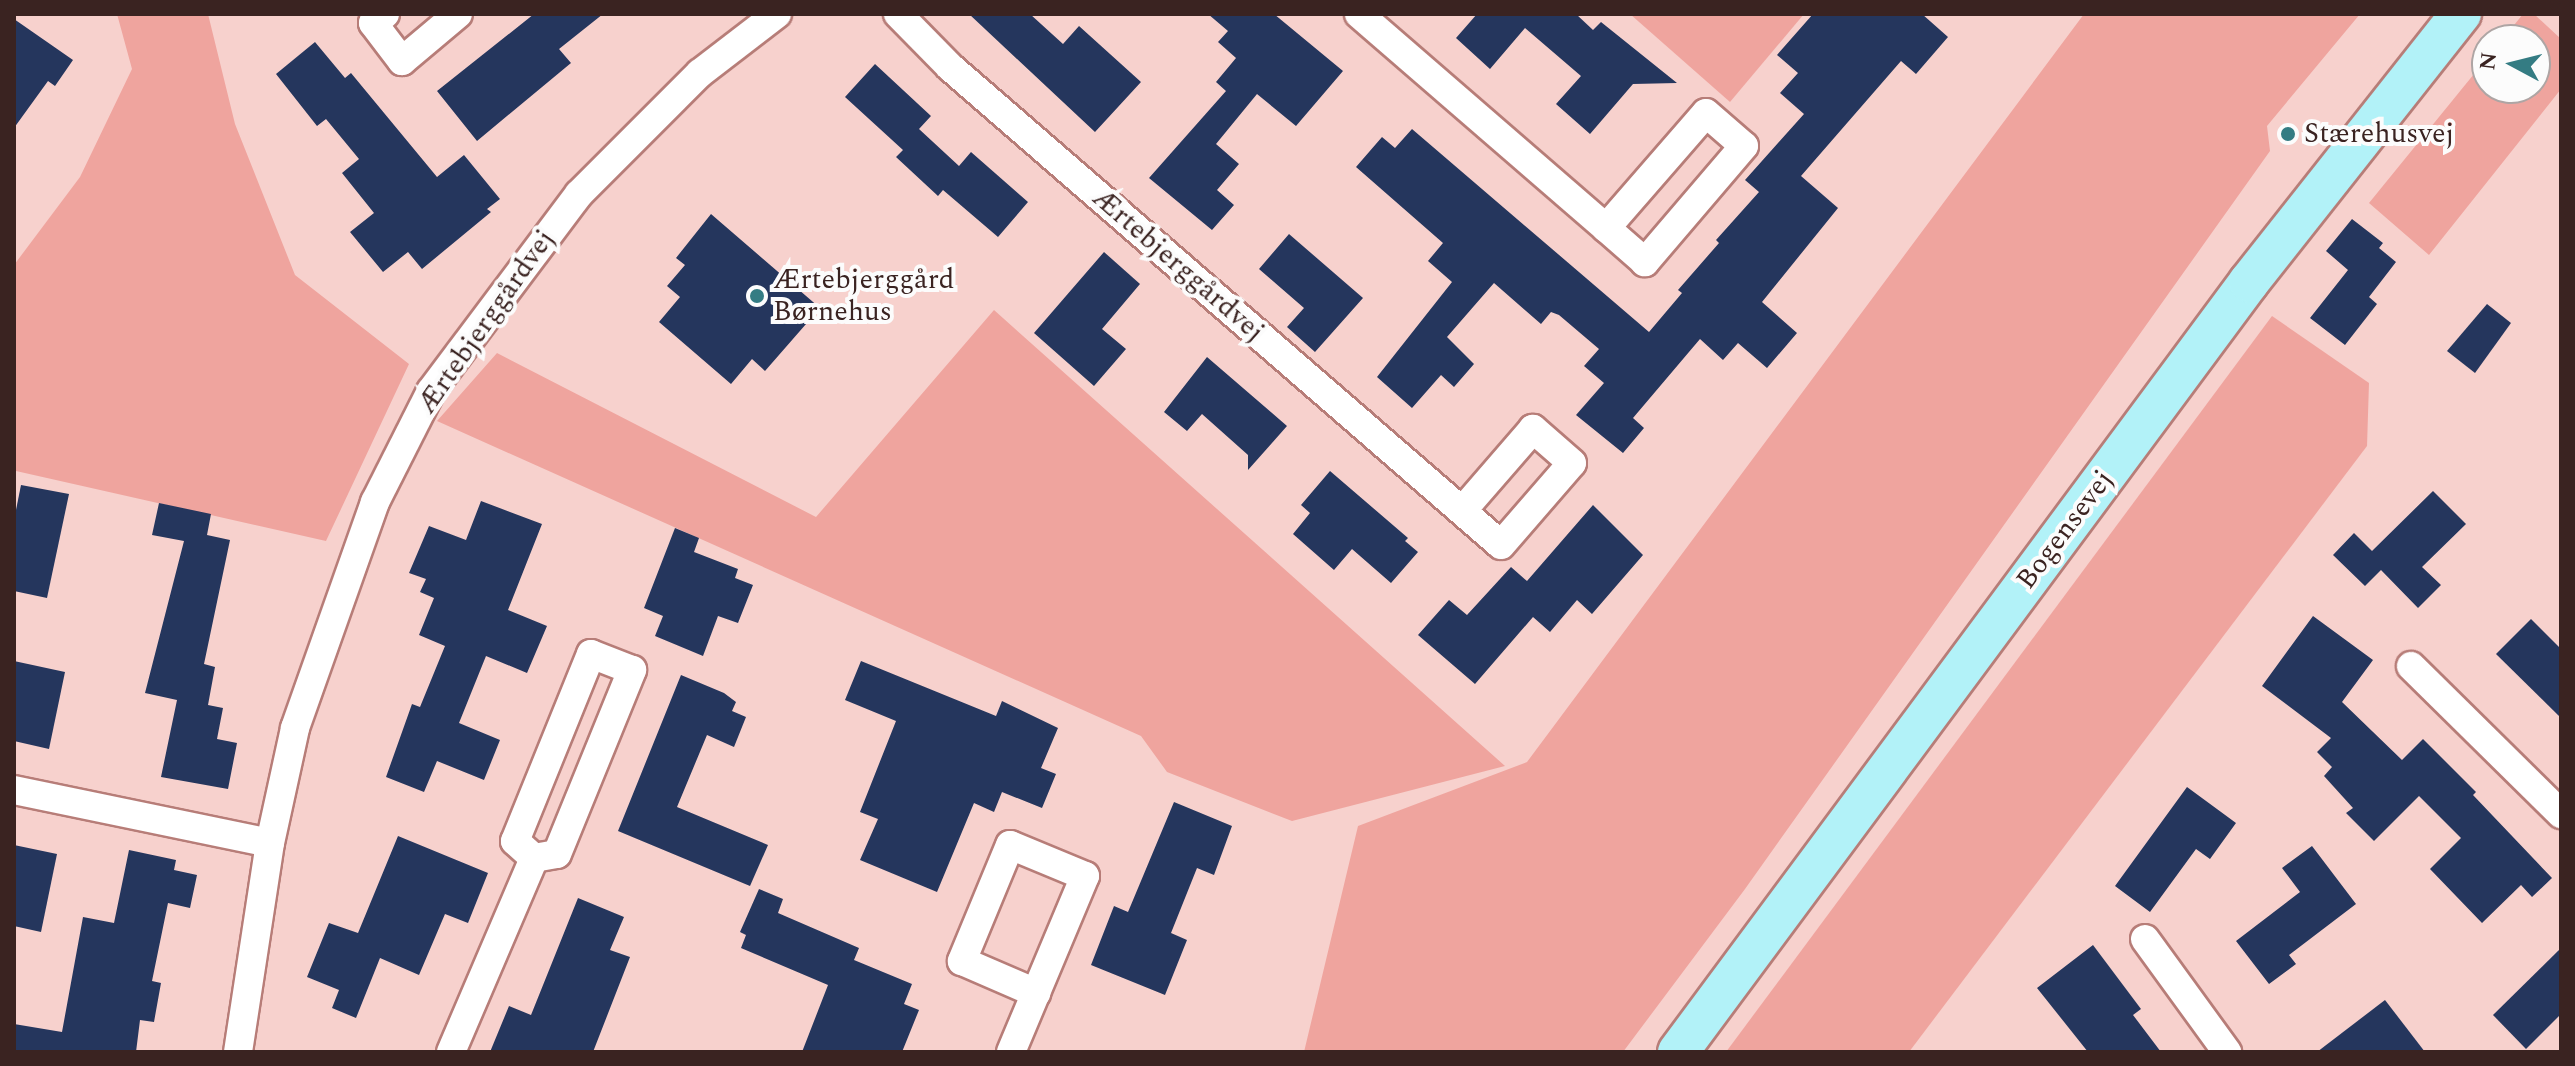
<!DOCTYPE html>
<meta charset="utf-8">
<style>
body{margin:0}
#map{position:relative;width:2575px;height:1066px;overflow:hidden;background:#f7d1cd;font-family:Spectral,serif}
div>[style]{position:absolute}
.green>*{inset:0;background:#efa49e}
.building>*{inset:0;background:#25365d}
.roads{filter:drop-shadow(2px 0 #b77d78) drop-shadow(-2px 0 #b77d78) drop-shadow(0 2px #b77d78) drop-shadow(0 -2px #b77d78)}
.minor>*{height:28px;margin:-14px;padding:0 14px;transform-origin:14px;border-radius:14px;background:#fff}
.secondary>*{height:40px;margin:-20px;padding:0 20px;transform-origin:20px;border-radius:20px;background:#b2f2f8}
.dots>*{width:22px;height:22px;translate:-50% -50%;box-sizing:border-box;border:4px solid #fcfcfc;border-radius:50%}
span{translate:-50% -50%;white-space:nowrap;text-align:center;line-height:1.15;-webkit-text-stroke:8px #fcfcfc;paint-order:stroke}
.poi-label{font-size:28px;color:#3a2321}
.left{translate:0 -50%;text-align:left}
.street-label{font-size:28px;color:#3a2321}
.frame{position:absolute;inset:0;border:16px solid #3a2321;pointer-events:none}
.north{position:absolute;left:2471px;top:24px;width:80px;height:80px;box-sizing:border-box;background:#fcfcfc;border:2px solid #aea5a4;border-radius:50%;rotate:277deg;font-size:22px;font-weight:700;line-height:32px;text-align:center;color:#3a2321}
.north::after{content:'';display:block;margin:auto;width:28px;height:36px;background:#347c83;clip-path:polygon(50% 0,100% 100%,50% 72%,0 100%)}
</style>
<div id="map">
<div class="green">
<div style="clip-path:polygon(117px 14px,208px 14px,235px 124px,295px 275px,409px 364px,326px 541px,16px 471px,14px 479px,14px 265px,80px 177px,132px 69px)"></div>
<div style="clip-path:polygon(1630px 14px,1804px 14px,1730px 102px)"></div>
<div style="clip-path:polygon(2084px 14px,2360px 14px,2267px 126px,2270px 151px,1745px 889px,1623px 1052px,1304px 1052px,1358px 826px,1527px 762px)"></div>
<div style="clip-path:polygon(2523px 14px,2534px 14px,2561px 39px,2561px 89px,2429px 255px,2369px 203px,2487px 58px,2487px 88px,2535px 88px,2535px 40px,2502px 40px)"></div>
<div style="clip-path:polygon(994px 310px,1505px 766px,1292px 821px,1167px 772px,1141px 736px,437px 421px,497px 353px,816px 517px)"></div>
<div style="clip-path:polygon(2272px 316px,2369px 383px,2367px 446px,1909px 1052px,1726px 1052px)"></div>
</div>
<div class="building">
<div style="clip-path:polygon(534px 14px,603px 14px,559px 49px,571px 63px,477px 141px,437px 91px)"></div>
<div style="clip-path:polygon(969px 14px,1030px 14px,1063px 44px,1079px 26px,1141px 82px,1095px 132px)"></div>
<div style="clip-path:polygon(1208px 14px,1274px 14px,1343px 71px,1296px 126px,1257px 94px,1216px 144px,1239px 164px,1217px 190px,1234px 205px,1212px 230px,1149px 178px,1226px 91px,1216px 82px,1236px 58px,1218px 42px,1228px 31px)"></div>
<div style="clip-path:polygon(1477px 14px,1576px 14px,1593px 30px,1601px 22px,1677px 83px,1633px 84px,1590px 134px,1556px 104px,1581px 76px,1525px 28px,1490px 69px,1456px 38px)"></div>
<div style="clip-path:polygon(1813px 14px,1922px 14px,1948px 37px,1916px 74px,1901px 61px,1801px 176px,1838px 208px,1762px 302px,1797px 333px,1767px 368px,1738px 343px,1723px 360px,1700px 339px,1633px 418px,1644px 428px,1623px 453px,1576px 415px,1604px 383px,1584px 366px,1599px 349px,1559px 315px,1551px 312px,1541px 324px,1494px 283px,1447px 337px,1474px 364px,1454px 387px,1441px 375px,1412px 408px,1377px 377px,1452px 282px,1428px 261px,1443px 243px,1356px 167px,1382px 137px,1395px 148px,1412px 129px,1649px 332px,1682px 293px,1678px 290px,1719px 243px,1716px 240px,1759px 192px,1745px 180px,1804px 114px,1780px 93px,1798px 73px,1777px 55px)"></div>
<div style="clip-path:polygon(14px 19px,73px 60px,55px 86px,48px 81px,14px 128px)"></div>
<div style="clip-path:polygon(315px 42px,345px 78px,351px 73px,437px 177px,464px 155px,500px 199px,487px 209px,491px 212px,422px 269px,408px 252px,383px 272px,350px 232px,374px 213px,342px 173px,359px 159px,326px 119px,317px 126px,276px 74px)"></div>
<div style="clip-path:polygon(875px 64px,931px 116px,919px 129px,959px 166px,971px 152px,1028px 202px,998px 237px,943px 190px,938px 196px,896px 157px,903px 150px,845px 97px)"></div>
<div style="clip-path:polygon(711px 214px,820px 308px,765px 371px,752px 359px,731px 384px,659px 322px,680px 297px,667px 286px,685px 265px,676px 258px)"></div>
<div style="clip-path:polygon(2352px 219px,2383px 243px,2379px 248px,2396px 262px,2369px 297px,2377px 304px,2345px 345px,2310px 318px,2348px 270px,2326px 251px)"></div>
<div style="clip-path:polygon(1289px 234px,1363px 298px,1315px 352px,1287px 327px,1304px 308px,1259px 269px)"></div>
<div style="clip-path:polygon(1104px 252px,1140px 284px,1102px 329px,1126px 349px,1094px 386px,1034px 333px)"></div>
<div style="clip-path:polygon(2487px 304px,2511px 323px,2475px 373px,2447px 351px)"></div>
<div style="clip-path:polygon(1207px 357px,1287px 426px,1248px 470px,1248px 455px,1202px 414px,1187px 431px,1164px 412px)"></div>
<div style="clip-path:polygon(1330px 471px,1408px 538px,1405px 541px,1418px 552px,1391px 583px,1352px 549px,1334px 570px,1293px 534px,1310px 513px,1301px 505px)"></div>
<div style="clip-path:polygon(21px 485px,69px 494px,47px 598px,14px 591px,14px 520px)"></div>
<div style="clip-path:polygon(2433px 491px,2466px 524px,2422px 567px,2441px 585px,2418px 608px,2381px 570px,2365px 586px,2333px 555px,2354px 533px,2372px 551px)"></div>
<div style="clip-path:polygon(481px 501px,542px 524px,508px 610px,547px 626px,527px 673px,486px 656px,459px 723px,500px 740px,484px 780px,437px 761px,424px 792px,386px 777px,412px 704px,420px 707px,445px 646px,419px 635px,434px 598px,420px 592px,426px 579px,409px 573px,429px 526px,466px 540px)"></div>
<div style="clip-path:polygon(159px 503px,211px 514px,207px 535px,230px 540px,204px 664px,215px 667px,208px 705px,223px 708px,217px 739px,237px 743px,228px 789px,161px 777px,177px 700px,145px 693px,184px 541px,152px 535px)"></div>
<div style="clip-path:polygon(1593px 505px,1643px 555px,1592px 614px,1577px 600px,1550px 632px,1533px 617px,1475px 684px,1418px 635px,1449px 600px,1467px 615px,1511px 567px,1527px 581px)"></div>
<div style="clip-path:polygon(675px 528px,699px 538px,694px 552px,738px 569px,735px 578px,753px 585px,738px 623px,718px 616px,703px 656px,655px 636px,663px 616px,644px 608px)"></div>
<div style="clip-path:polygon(2313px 616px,2373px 660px,2342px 702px,2402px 760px,2423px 739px,2476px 792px,2473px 795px,2552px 878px,2532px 897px,2521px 885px,2482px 923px,2430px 869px,2461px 838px,2419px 796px,2374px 841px,2346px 813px,2353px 808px,2324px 776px,2332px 767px,2317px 752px,2331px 738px,2262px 686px)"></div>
<div style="clip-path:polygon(2531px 619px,2561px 649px,2561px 718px,2496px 654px)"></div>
<div style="clip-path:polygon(14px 661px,65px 672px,49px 749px,14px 741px)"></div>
<div style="clip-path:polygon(861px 661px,996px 716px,1002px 701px,1058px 728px,1041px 768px,1056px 774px,1042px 808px,1002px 792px,994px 812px,974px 803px,937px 892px,860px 860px,878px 819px,860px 812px,896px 721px,845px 700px)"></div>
<div style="clip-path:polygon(681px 675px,724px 693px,736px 702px,732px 711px,746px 717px,734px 747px,707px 735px,677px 807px,768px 845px,750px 886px,618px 831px)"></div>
<div style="clip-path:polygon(2187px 787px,2236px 823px,2210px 859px,2196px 849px,2150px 912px,2115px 886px)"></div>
<div style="clip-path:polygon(1174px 802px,1232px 826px,1214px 875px,1197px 868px,1171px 933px,1187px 940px,1165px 995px,1091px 965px,1114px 906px,1128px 912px)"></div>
<div style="clip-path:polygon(398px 836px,488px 873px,468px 923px,445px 914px,419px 975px,380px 958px,356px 1018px,332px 1008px,339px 990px,307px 977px,329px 923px,358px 933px)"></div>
<div style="clip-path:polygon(14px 845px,57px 854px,41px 932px,14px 926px)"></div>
<div style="clip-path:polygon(2312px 846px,2356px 904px,2289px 955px,2296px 964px,2269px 984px,2236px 941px,2300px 892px,2282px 868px)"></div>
<div style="clip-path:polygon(129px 850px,176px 860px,174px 870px,197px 875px,190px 908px,168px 903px,152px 981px,161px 983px,154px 1022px,140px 1020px,136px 1052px,14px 1052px,14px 1024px,62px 1032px,83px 917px,114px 923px)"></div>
<div style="clip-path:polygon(759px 889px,783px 899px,778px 913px,859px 948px,854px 960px,912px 984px,904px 1004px,919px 1010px,902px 1052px,802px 1052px,828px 985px,741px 948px,746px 935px,740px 932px)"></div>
<div style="clip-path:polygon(578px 898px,624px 917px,610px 950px,630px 957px,593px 1052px,490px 1052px,509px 1006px,531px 1015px)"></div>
<div style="clip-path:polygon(2093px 945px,2141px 1009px,2133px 1015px,2161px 1052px,2088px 1052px,2037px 988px)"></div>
<div style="clip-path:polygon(2561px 948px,2561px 1014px,2526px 1049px,2493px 1015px)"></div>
<div style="clip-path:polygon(2385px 1000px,2425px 1052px,2317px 1052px)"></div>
</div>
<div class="roads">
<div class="minor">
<div style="left:385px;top:14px;width:15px;rotate:143deg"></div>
<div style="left:373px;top:23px;width:48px;rotate:52.7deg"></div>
<div style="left:402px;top:61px;width:73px;rotate:-40deg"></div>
<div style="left:898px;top:14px;width:74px;rotate:45.5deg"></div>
<div style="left:950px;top:67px;width:729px;rotate:40.94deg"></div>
<div style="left:1501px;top:545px;width:108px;rotate:-49.1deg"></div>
<div style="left:1572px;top:463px;width:52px;rotate:-138.9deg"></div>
<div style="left:1533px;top:429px;width:108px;rotate:130.9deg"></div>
<div style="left:1359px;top:14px;width:327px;rotate:40.9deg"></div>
<div style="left:1706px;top:113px;width:50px;rotate:41deg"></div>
<div style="left:1744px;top:146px;width:153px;rotate:130.5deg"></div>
<div style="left:1645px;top:262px;width:52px;rotate:-138.9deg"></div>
<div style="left:1606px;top:228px;width:152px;rotate:-49deg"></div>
<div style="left:2411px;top:666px;width:211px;rotate:44.6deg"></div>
<div style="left:14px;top:790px;width:261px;rotate:11.7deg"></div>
<div style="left:2145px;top:939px;width:140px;rotate:54deg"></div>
<div style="left:238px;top:1052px;width:211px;rotate:-81.3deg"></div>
<div style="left:270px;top:843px;width:118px;rotate:-77.7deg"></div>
<div style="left:295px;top:728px;width:240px;rotate:-70.5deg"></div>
<div style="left:375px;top:502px;width:124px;rotate:-63.2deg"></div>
<div style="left:431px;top:391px;width:246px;rotate:-53.1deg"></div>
<div style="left:579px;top:194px;width:171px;rotate:-45deg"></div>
<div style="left:700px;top:73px;width:97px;rotate:-37.5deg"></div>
<div style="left:451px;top:1052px;width:211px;rotate:-66.8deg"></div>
<div style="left:534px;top:858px;width:23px;rotate:-10deg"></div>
<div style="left:557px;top:854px;width:199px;rotate:-67.8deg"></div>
<div style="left:632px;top:670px;width:44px;rotate:-158.7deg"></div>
<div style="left:591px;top:654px;width:202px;rotate:112.1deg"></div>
<div style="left:515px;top:841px;width:25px;rotate:42deg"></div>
<div style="left:1011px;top:1052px;width:191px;rotate:-67.2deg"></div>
<div style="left:1085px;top:876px;width:81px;rotate:-157.5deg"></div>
<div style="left:1010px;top:845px;width:126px;rotate:112.5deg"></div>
<div style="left:962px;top:961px;width:81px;rotate:23.4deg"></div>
</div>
<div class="secondary">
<div style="left:1678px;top:1052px;width:959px;rotate:-53.44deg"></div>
<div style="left:2249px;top:282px;width:342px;rotate:-51.7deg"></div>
</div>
</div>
<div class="dots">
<div style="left:2288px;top:134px;background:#347c83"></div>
<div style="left:757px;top:296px;background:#347c83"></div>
</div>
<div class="poi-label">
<span class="left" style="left:2304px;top:134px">Stærehusvej</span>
<span class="left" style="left:773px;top:296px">Ærtebjerggård<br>Børnehus</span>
</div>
<div class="street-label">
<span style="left:1178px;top:265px;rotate:41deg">Ærtebjerggårdvej</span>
<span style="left:486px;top:322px;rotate:-55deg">Ærtebjerggårdvej</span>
<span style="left:2065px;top:530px;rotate:-53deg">Bogensevej</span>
</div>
<div class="frame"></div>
<div class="north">N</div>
</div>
